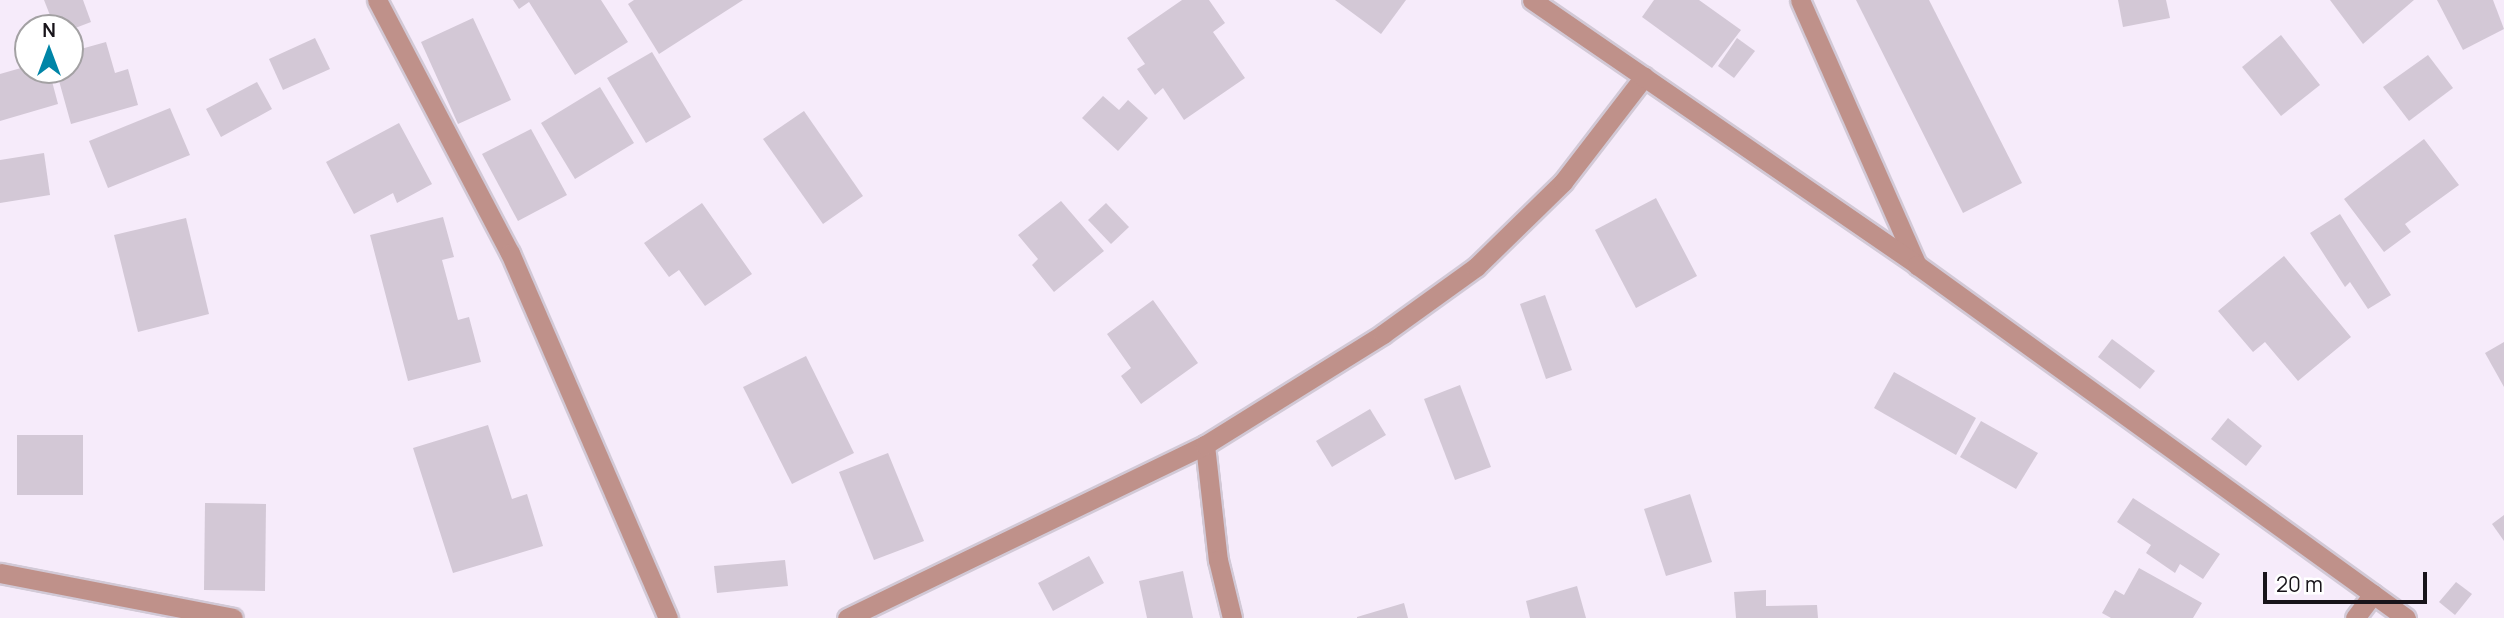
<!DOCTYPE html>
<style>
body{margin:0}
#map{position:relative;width:2504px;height:618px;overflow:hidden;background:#f6ebfa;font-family:Manrope,sans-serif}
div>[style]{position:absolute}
.building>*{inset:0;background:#d3c8d6}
.roads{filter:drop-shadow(2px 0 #d2c9d6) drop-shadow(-2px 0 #d2c9d6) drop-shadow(0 2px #d2c9d6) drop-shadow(0 -2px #d2c9d6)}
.minor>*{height:19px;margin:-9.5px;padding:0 9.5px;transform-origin:9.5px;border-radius:9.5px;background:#bf918a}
.tertiary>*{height:19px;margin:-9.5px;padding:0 9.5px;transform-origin:9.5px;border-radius:9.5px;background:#bf918a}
span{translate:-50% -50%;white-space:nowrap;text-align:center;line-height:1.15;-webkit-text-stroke:5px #fff;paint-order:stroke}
.north{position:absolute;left:14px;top:14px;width:70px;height:70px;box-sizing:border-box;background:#fff;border:2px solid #a3a1a3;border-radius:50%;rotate:0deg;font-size:19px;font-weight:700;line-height:28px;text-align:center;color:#18141a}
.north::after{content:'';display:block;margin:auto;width:24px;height:32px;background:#0085a7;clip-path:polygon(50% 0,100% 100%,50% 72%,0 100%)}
.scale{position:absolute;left:2263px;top:572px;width:164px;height:32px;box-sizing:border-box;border:4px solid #18141a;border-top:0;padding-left:9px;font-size:21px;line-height:24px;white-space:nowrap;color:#18141a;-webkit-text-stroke:5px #fff;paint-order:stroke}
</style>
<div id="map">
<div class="building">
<div style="clip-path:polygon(44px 0,83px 0,91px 22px,70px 30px,55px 28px)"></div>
<div style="clip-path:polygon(513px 0,601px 0,628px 42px,575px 75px,529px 2px,519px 9px)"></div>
<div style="clip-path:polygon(634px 0,743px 0,659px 54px,628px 4px)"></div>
<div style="clip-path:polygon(1182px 0,1209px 0,1225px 23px,1213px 32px,1245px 78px,1184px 120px,1163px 88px,1155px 95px,1137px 69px,1145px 64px,1127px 38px)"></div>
<div style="clip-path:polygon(1335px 0,1406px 0,1381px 34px)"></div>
<div style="clip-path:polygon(1654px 0,1699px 0,1741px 30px,1712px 68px,1642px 17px)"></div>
<div style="clip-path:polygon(1856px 0,1929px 0,2022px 183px,1963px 213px)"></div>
<div style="clip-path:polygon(2118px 0,2166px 0,2170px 18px,2123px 27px)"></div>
<div style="clip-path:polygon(2330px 0,2414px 0,2363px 44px)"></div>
<div style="clip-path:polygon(2437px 0,2493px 0,2504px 29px,2463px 50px)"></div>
<div style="clip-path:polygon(473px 18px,511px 100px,458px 124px,421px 42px)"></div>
<div style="clip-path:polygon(2281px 35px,2320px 85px,2281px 116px,2242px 67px)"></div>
<div style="clip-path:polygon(315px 38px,330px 69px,283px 90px,269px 59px)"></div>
<div style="clip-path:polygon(1737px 38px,1755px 51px,1734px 78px,1718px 66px)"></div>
<div style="clip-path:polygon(106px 42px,115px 73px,128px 69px,138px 105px,71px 124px,56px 70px,70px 70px,70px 52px)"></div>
<div style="clip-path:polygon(652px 52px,691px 117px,646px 143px,607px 78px)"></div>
<div style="clip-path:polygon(2428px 55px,2453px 88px,2409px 121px,2383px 87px)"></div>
<div style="clip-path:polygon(28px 66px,49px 70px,58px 104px,0 121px,0 74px)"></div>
<div style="clip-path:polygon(257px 82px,272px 109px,221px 137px,206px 109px)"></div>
<div style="clip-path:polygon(600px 87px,634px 143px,575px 179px,541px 123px)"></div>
<div style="clip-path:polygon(1103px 96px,1119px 110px,1128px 100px,1148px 118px,1118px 151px,1082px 118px)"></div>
<div style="clip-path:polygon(170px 108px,190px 155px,108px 188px,89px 141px)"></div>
<div style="clip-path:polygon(804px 111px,863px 196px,823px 224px,763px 139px)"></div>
<div style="clip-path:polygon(399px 123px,432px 184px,397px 203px,393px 193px,354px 214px,326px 162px)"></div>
<div style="clip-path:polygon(531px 129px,567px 195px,518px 221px,482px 154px)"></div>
<div style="clip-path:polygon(2424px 139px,2459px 185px,2405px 224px,2411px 232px,2384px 252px,2344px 199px)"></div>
<div style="clip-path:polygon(44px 153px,50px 195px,0 203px,0 160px)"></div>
<div style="clip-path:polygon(1656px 198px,1697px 276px,1636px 308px,1595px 230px)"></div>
<div style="clip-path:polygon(1061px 201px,1104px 251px,1054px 292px,1032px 265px,1038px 259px,1018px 235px)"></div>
<div style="clip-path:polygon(702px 203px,752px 274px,705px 306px,679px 270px,669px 277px,644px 243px)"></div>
<div style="clip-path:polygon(1106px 203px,1129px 227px,1111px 244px,1088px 220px)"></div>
<div style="clip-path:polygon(2340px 214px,2391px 295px,2368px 309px,2350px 282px,2345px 287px,2310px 233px)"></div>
<div style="clip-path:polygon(443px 217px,454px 257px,442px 260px,458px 320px,469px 317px,481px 362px,408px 381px,370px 235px)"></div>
<div style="clip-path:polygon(186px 218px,209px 314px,138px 332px,114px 235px)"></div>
<div style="clip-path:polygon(2284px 256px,2351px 337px,2298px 381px,2265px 342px,2253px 352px,2218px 311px)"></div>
<div style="clip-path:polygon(1545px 295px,1572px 370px,1546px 379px,1520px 304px)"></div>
<div style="clip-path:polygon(1153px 300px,1198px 363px,1141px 404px,1121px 376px,1131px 368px,1107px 334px)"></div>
<div style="clip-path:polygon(2112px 339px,2155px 371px,2140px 389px,2098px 357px)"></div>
<div style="clip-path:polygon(2504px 342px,2504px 387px,2485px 353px)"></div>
<div style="clip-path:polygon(806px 356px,854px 453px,792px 484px,743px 387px)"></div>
<div style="clip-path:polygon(1894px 372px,1976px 418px,1956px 455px,1874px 408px)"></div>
<div style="clip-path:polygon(1460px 385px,1491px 467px,1455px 480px,1424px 399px)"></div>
<div style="clip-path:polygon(1370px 409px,1386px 435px,1332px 467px,1316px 441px)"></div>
<div style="clip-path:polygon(2228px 418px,2262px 446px,2246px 466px,2211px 439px)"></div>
<div style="clip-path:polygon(1981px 421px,2038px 453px,2016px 489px,1960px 457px)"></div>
<div style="clip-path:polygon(488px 425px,512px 499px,527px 494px,543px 546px,453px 573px,413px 448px)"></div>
<div style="clip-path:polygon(17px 435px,83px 435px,83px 495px,17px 495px)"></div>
<div style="clip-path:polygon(888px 453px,924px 541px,874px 560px,839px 472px)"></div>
<div style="clip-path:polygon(1690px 494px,1712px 562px,1666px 576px,1644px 509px)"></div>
<div style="clip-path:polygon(2133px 498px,2220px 554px,2203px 579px,2180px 564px,2175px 573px,2146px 553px,2151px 545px,2117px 522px)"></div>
<div style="clip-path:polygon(205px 503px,266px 504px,265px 591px,204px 590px)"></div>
<div style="clip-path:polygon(2504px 515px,2504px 541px,2492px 524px)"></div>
<div style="clip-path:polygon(1089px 556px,1104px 583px,1053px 611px,1038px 583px)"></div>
<div style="clip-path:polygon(785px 560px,788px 586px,717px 593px,714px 566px)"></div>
<div style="clip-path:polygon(2139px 568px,2202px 603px,2193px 618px,2111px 618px,2102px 613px,2115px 590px,2124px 595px)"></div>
<div style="clip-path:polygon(1183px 571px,1193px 618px,1147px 618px,1139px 581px)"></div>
<div style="clip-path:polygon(2456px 582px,2472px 594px,2455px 615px,2439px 602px)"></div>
<div style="clip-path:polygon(1577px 586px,1586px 618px,1530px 618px,1526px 601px)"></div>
<div style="clip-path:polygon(1766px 590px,1766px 606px,1817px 605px,1818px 618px,1736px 618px,1734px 592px)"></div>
<div style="clip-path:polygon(1404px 603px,1408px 618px,1357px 618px,1357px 617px)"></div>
</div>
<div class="roads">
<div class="minor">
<div style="left:377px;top:0;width:286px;rotate:62.3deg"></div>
<div style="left:510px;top:253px;width:398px;rotate:66.6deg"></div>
<div style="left:1800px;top:0;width:290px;rotate:66.2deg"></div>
<div style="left:1205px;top:445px;width:116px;rotate:83.6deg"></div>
<div style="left:1218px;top:560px;width:60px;rotate:76.4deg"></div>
<div style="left:0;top:573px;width:237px;rotate:10.9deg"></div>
<div style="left:847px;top:618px;width:398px;rotate:-25.8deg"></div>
<div style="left:1205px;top:445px;width:210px;rotate:-31.9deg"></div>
<div style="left:1383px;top:334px;width:115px;rotate:-35.8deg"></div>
<div style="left:1476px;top:267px;width:122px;rotate:-44.3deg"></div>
<div style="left:1563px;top:182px;width:133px;rotate:-52.4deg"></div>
<div style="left:2355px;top:618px;width:30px;rotate:-53deg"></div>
</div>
<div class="tertiary">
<div style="left:1532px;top:0;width:467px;rotate:34.5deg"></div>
<div style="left:1917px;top:265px;width:603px;rotate:35.82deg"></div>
</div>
</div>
<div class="north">N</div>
<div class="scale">20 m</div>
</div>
